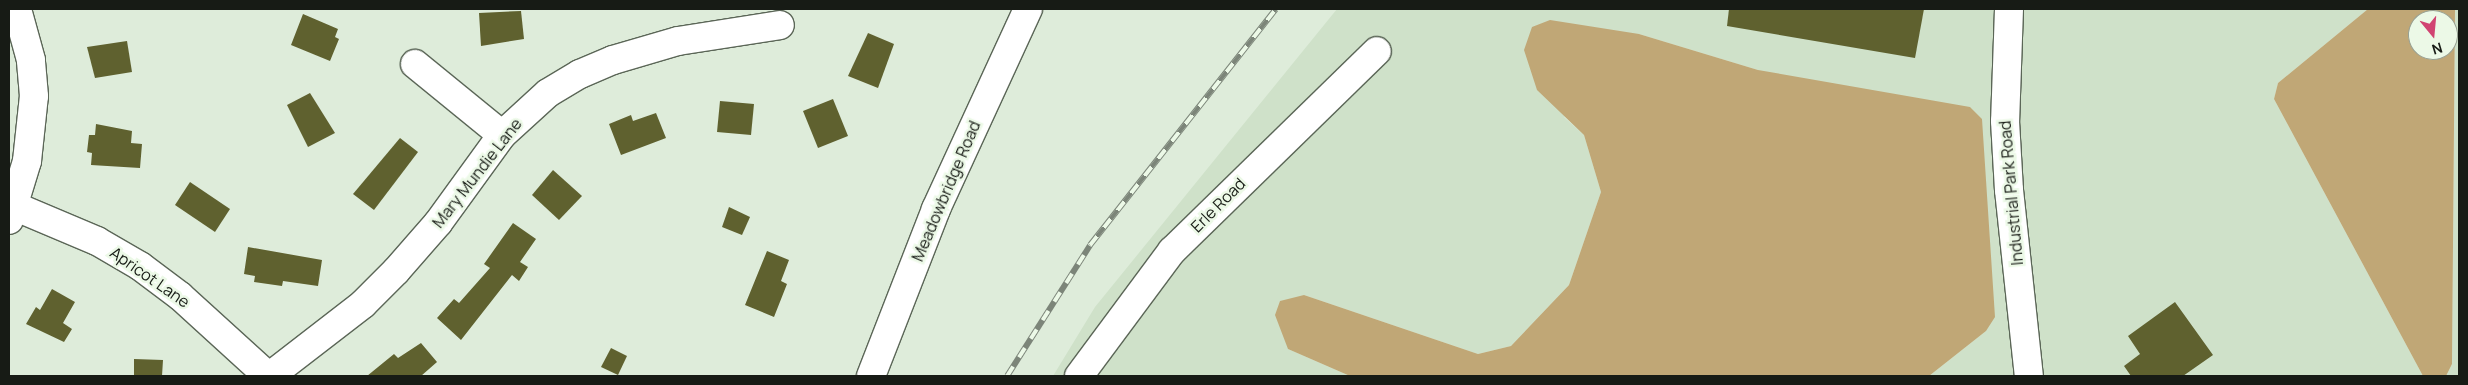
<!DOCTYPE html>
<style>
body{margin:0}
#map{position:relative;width:2468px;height:385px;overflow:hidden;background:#deecda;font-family:Manrope,sans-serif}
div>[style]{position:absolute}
.built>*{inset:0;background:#cfe1c9}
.forest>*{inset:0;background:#c0a776}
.building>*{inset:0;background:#5f612f}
.roads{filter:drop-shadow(1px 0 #5b6657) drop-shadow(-1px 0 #5b6657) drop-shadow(0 1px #5b6657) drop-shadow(0 -1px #5b6657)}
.minor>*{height:28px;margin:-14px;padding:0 14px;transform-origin:14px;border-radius:14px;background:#fff}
.major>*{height:28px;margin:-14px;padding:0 14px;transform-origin:14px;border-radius:14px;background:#fff}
.rail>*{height:5.5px;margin-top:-2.75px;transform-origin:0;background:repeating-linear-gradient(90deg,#ecf9e7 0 11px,#7c8579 0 22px);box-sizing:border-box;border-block:1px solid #7c8579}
span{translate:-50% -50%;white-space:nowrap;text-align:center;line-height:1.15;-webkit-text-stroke:5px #ecf9e7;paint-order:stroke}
.street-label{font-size:16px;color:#171b15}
.frame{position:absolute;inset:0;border:10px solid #171b15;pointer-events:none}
.north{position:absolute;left:2408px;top:10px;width:50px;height:50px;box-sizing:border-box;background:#ecf9e7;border:1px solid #97a093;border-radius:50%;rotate:163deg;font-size:14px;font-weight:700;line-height:20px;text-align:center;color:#171b15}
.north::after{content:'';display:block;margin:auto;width:18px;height:22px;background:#d14472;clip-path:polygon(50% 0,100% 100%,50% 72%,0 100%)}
</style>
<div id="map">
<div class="built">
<div style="clip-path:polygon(1337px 9px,2368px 9px,2278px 83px,2274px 99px,2423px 376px,1929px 376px,1986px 331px,1758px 70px,1639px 34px,1564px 117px,1584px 135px,1601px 192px,1569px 285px,1511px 346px,1478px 354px,1304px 295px,1288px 349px,1350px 376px,1053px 376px,1095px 307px)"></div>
<div style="clip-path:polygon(2455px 9px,2459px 9px,2459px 376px,2446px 376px,2452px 364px)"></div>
</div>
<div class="forest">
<div style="clip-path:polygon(evenodd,2368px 9px,2455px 9px,2452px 364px,2446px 376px,2423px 376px,2274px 99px,2278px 83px,2368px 9px,2418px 20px,2448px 20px,2448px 50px,2418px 50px,2418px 20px)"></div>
<div style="clip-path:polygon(1550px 20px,1639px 34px,1758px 70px,1970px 107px,1982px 119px,1995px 317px,1986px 331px,1929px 376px,1350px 376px,1288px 349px,1275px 315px,1280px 301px,1304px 295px,1478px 354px,1511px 346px,1569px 285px,1601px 192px,1584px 135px,1537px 90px,1524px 50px,1532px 27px)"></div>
</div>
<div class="building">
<div style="clip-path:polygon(1729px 9px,1924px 9px,1915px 58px,1727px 26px)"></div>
<div style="clip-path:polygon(521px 11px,524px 39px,481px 46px,479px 13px)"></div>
<div style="clip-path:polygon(303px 14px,338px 29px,335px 37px,339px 39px,330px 61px,291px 45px)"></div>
<div style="clip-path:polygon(868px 33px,894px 44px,878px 88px,848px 76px)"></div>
<div style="clip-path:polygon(127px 41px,132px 72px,95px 78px,87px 47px)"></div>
<div style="clip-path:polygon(310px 93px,335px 133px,308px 147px,287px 105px)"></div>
<div style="clip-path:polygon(833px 99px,848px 136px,818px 148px,803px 111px)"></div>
<div style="clip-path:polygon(720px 101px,754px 104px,751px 135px,717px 132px)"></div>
<div style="clip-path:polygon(656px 113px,666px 138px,621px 155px,609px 124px,631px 115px,633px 121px)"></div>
<div style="clip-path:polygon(96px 124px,132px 131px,131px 143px,142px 144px,140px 168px,91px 165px,92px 153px,87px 152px,89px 135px,95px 135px)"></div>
<div style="clip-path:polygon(400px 138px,418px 152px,374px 210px,353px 194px)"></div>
<div style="clip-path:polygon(553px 170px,582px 196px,559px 220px,532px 195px)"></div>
<div style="clip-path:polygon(190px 182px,230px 209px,215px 232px,175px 205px)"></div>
<div style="clip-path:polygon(729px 207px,750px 217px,742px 235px,722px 227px)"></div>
<div style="clip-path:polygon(513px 223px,536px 239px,520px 262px,528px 267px,519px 281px,512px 275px,461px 340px,437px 318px,454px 299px,459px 303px,490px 268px,484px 264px)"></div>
<div style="clip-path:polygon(248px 247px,322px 260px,318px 286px,283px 281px,282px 286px,254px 282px,255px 276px,244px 274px)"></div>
<div style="clip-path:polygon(767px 251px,789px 260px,781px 281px,787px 284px,774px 317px,745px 305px)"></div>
<div style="clip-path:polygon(52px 289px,75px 302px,63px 323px,72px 329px,64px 342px,26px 324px,36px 307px,40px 310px)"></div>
<div style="clip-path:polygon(2175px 302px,2213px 355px,2183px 376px,2131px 376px,2124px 366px,2140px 354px,2128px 336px)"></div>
<div style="clip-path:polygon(421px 343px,437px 362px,421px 376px,367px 376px,394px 354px,398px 358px)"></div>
<div style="clip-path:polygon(611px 348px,627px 356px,618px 375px,601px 367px)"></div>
<div style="clip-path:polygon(134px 359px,163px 360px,162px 376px,134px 376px)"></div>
</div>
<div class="roads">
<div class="minor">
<div style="left:2009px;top:9px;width:112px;rotate:92deg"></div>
<div style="left:2005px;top:121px;width:69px;rotate:86.7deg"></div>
<div style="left:2009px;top:190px;width:187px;rotate:83.9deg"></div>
<div style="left:415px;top:64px;width:112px;rotate:39.2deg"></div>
<div style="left:14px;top:206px;width:90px;rotate:22.9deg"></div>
<div style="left:97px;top:241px;width:50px;rotate:30.2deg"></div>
<div style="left:140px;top:266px;width:50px;rotate:36.9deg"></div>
<div style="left:180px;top:296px;width:119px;rotate:42.3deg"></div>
<div style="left:9px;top:220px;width:62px;rotate:-73deg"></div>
<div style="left:27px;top:161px;width:65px;rotate:-83.9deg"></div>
<div style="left:34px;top:96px;width:36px;rotate:-95deg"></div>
<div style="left:31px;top:60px;width:53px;rotate:-105.4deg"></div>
<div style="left:270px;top:376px;width:118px;rotate:-37.7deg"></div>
<div style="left:363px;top:304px;width:47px;rotate:-45deg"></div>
<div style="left:396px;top:271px;width:64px;rotate:-48.8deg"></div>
<div style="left:438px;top:223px;width:109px;rotate:-54deg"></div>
<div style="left:502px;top:135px;width:62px;rotate:-42.4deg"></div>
<div style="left:548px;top:93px;width:37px;rotate:-31deg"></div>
<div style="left:580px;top:74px;width:36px;rotate:-23deg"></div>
<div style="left:613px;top:60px;width:68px;rotate:-16.3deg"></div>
<div style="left:678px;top:41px;width:103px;rotate:-8.9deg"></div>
<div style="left:1079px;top:376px;width:156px;rotate:-53.4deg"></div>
<div style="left:1172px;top:251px;width:286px;rotate:-44.3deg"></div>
</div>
<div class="major">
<div style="left:871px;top:376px;width:179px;rotate:-68.7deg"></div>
<div style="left:936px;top:209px;width:220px;rotate:-65.3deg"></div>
</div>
</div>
<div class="rail">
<div style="left:1007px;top:376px;width:155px;rotate:-57.6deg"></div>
<div style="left:1090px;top:245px;width:300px;rotate:-51.8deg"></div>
</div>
<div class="street-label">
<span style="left:477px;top:173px;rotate:-52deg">Mary Mundie Lane</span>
<span style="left:946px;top:191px;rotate:-67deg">Meadowbridge Road</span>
<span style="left:2011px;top:193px;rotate:-95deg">Industrial Park Road</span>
<span style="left:1218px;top:205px;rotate:-45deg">Erle Road</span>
<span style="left:150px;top:277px;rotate:35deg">Apricot Lane</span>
</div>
<div class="frame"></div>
<div class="north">N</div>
</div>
